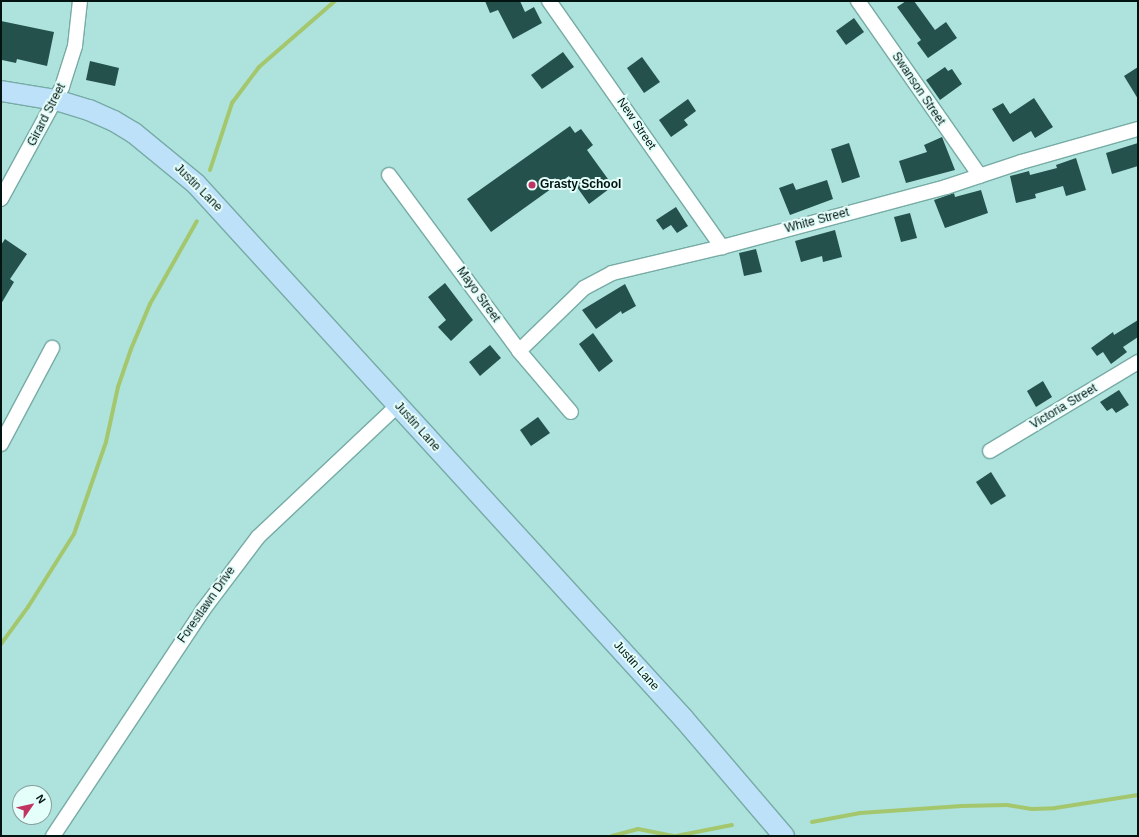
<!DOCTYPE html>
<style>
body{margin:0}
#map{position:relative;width:1139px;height:837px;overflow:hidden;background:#ade3dc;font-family:Helvetica,sans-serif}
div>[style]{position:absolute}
.stream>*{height:4px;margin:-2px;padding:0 2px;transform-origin:2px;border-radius:2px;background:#a4c76e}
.building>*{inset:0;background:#25514c}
.roads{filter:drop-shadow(1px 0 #77aba5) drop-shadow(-1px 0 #77aba5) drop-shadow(0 1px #77aba5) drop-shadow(0 -1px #77aba5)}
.street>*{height:14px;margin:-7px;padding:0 7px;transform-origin:7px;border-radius:7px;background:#fff}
.secondary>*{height:20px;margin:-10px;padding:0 10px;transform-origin:10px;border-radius:10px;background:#bee1fa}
.dots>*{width:11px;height:11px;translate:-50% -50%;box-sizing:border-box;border:2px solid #e4fefa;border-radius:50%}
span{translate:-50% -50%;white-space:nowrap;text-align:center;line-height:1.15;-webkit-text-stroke:4px #e4fefa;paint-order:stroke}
.street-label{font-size:12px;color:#011412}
.poi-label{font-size:12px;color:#011412;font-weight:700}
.left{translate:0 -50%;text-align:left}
.frame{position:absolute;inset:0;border:2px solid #011412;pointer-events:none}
.north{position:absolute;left:12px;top:785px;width:40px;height:40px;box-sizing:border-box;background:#e4fefa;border:1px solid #89a09d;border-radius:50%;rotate:56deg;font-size:11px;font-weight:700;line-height:16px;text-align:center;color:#011412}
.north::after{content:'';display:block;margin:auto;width:14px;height:18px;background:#c13360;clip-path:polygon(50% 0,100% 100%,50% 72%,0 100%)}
</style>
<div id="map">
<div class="stream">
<div style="left:210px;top:170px;width:71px;rotate:-71.8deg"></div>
<div style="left:232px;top:103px;width:45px;rotate:-53.1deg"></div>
<div style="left:259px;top:67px;width:101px;rotate:-41deg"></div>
<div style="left:1px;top:644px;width:46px;rotate:-53.9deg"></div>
<div style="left:28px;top:607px;width:86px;rotate:-57.8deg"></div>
<div style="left:74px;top:534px;width:97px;rotate:-70.8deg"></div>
<div style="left:106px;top:442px;width:56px;rotate:-77.7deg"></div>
<div style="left:118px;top:387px;width:40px;rotate:-71.1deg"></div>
<div style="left:131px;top:349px;width:49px;rotate:-67.1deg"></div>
<div style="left:150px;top:304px;width:95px;rotate:-60.5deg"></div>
<div style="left:812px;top:822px;width:49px;rotate:-10.6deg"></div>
<div style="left:860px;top:813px;width:102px;rotate:-3.9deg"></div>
<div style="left:962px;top:806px;width:45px;rotate:-1.3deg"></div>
<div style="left:1007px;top:805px;width:25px;rotate:9deg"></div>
<div style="left:1032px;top:809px;width:23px;rotate:-2deg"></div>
<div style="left:1055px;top:808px;width:84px;rotate:-8.9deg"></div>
<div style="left:612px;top:836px;width:27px;rotate:-15deg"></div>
<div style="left:638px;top:829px;width:36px;rotate:11deg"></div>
<div style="left:676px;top:836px;width:57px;rotate:-11.1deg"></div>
</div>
<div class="building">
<div style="clip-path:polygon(485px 1px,520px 1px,525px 12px,534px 7px,542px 23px,513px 39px,498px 10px,490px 13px)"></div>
<div style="clip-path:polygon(906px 1px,914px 1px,935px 30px,946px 22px,957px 38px,928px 58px,917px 43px,921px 40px,897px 7px)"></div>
<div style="clip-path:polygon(854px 18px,864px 32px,846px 45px,836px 31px)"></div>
<div style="clip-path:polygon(1px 21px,54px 32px,47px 66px,17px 59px,16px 63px,2px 60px)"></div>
<div style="clip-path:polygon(563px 52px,574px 67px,542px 89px,531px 75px)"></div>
<div style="clip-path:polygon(642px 57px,660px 82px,644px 93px,627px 68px)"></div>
<div style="clip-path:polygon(90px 61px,119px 68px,115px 86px,86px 80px)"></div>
<div style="clip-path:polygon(945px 67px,948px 71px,952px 69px,962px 84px,940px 100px,926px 80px)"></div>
<div style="clip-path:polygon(1138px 67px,1138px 99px,1124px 76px)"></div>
<div style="clip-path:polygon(1034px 98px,1053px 127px,1035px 138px,1031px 131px,1013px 142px,992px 109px,1003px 103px,1010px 114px)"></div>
<div style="clip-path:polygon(688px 99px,696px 111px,684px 120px,688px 125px,671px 137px,659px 120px)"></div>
<div style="clip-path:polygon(570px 126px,575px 133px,581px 129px,593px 145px,587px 150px,613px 186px,589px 204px,569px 176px,491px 232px,467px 199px)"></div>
<div style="clip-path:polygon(942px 137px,955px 170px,906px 183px,899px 161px,927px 152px,924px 145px)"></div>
<div style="clip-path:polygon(849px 143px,860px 177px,842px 183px,831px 149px)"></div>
<div style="clip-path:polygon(1138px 143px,1138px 166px,1112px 174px,1106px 153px)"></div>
<div style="clip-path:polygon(1076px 158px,1086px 190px,1066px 196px,1063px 186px,1035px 194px,1036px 198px,1016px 203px,1010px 176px,1029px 171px,1030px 175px,1057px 168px,1056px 165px)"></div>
<div style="clip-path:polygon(827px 180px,833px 199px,790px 215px,779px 188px,793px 183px,796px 190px)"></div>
<div style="clip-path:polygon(981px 190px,988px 213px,945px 228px,934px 200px,954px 193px,955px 197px)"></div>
<div style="clip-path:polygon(676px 207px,688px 226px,677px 233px,671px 225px,663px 230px,656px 220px)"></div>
<div style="clip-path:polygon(910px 213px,917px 238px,901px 242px,894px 217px)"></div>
<div style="clip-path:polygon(835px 230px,842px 257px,823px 262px,822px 256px,801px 262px,795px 241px)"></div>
<div style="clip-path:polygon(5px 239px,27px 254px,10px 279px,14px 282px,1px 304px,1px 245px)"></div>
<div style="clip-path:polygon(756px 249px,762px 272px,744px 276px,739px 253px)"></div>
<div style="clip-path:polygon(445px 283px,473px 320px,451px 341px,438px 327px,446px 320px,428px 297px)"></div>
<div style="clip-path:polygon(625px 284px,636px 306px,622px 314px,621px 311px,596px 329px,582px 310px)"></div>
<div style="clip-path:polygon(1138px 320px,1138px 337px,1123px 347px,1127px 352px,1111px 364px,1103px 352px,1097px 356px,1091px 348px,1113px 332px,1114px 335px)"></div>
<div style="clip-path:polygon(593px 333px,613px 361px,599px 372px,579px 344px)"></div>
<div style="clip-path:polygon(490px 345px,501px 358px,480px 376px,469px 362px)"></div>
<div style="clip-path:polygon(1043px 381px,1052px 397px,1036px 407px,1027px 391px)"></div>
<div style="clip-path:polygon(1119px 390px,1129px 405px,1116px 413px,1112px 408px,1107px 411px,1100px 402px)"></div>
<div style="clip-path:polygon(538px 417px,550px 433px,531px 446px,520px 430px)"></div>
<div style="clip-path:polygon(991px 472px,1006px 496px,991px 505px,976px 482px)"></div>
</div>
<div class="roads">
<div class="street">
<div style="left:549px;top:1px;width:301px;rotate:54.9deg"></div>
<div style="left:858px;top:1px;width:213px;rotate:55.1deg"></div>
<div style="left:389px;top:175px;width:219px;rotate:53.5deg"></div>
<div style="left:519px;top:351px;width:80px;rotate:49.6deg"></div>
<div style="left:1px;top:199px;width:128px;rotate:-61.4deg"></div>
<div style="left:62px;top:87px;width:43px;rotate:-72.4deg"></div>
<div style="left:75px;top:46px;width:45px;rotate:-83.7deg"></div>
<div style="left:519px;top:351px;width:91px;rotate:-44.1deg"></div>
<div style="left:584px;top:288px;width:32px;rotate:-28deg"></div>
<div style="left:612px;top:273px;width:113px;rotate:-13.3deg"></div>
<div style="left:722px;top:247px;width:232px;rotate:-15deg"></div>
<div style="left:946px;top:187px;width:79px;rotate:-18.4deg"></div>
<div style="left:1021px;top:162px;width:122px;rotate:-15.8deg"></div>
<div style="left:1px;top:444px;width:109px;rotate:-62deg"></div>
<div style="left:990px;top:451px;width:173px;rotate:-31deg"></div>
<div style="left:53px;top:836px;width:271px;rotate:-56.4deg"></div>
<div style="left:203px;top:610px;width:91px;rotate:-53deg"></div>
<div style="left:258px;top:537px;width:192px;rotate:-43.3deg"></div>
</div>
<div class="secondary">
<div style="left:1px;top:91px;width:56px;rotate:9.3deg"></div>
<div style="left:56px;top:100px;width:34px;rotate:17deg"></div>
<div style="left:89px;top:110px;width:27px;rotate:24deg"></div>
<div style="left:114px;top:121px;width:23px;rotate:31deg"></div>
<div style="left:134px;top:133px;width:80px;rotate:39.4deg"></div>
<div style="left:196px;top:184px;width:724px;rotate:47.63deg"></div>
<div style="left:684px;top:719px;width:154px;rotate:49.5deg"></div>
</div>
</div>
<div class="dots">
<div style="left:532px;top:185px;background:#c13360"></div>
</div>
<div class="street-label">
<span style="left:918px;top:89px;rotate:56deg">Swanson Street</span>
<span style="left:47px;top:115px;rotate:-63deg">Girard Street</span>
<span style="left:636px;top:124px;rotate:56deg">New Street</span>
<span style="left:198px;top:188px;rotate:45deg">Justin Lane</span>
<span style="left:817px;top:221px;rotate:-15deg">White Street</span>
<span style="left:478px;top:295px;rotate:54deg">Mayo Street</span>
<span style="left:1064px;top:407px;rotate:-31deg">Victoria Street</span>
<span style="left:417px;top:427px;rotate:48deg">Justin Lane</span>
<span style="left:207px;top:605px;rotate:-55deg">Forestlawn Drive</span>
<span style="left:636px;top:666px;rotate:48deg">Justin Lane</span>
</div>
<div class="poi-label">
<span class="left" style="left:540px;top:185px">Grasty School</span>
</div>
<div class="frame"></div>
<div class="north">N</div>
</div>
